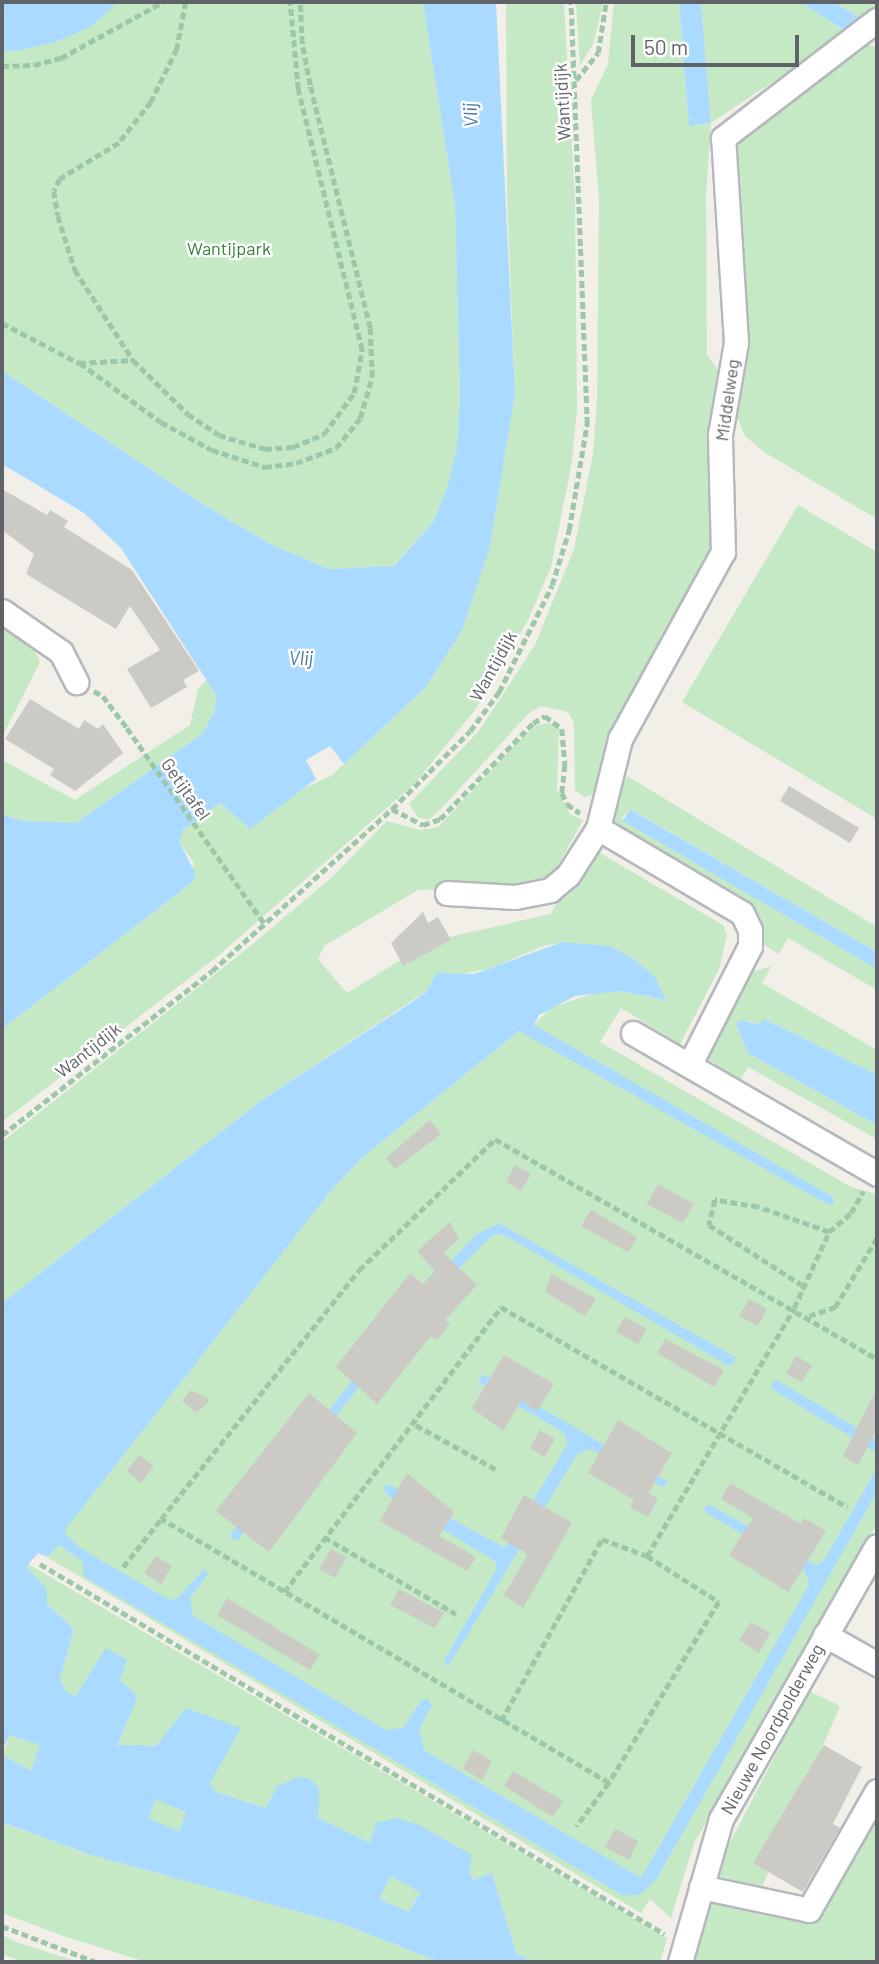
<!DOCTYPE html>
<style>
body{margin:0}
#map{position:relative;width:879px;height:1964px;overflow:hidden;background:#f1efe8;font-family:Barlow,sans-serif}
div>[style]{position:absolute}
.green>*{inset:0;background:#c5e8c5}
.water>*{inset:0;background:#aadaff}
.building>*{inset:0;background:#cccac5}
.path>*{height:4.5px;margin-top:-2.25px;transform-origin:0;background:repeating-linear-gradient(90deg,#9cc7a9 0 7px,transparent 0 10.5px)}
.roads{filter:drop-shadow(2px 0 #b5b8bc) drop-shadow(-2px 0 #b5b8bc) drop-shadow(0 2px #b5b8bc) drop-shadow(0 -2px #b5b8bc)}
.minor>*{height:23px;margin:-11.5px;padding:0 11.5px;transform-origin:11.5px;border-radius:11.5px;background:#fff}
span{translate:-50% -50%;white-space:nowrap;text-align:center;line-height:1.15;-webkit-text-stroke:5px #fff;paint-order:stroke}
.street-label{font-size:18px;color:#5f6368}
.park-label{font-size:18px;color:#348238}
.water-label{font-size:19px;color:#4174aa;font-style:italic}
.frame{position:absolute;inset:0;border:4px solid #5f6368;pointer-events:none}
.scale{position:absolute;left:631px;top:35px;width:168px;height:32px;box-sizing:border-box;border:4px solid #5f6368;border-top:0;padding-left:9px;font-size:21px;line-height:24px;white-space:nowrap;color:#5f6368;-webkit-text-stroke:5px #fff;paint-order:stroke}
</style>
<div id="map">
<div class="green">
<div style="clip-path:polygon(2px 2px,423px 2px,455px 206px,460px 398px,457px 447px,447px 489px,433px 522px,393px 566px,329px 569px,272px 545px,204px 505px,2px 371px)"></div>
<div style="clip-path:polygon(506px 2px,564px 2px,575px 201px,577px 409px,572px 462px,551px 567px,528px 620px,476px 709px,414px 784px,218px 956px,2px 1122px,2px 1029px,189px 885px,194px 863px,179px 841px,184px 829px,220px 803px,250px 829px,294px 793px,331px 776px,425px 688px,462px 631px,490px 546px,515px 393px,507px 197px)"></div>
<div style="clip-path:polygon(576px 2px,603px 2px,594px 42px,580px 66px)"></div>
<div style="clip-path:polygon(614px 2px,679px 2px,689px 126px,711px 123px,701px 2px,800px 2px,847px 32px,711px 123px,706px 195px,707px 355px,721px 374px,714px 534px,707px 559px,592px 795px,584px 797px,575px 790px,574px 723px,568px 712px,541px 706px,528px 714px,441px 809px,429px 819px,418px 818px,409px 804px,479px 731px,535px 645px,574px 549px,593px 454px,597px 399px,599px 200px,591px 100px,608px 64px)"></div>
<div style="clip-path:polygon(834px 2px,877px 2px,877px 10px,863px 20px)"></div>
<div style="clip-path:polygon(857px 42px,877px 47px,877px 519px,764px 452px,745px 436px,736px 414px,741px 353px,726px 124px)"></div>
<div style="clip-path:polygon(798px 505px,877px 552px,877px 819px,682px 702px)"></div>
<div style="clip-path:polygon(2px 623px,28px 638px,40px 662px,2px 737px)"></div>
<div style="clip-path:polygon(209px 677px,216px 695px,214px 713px,202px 734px,76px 823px,23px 821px,2px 814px,2px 760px,75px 800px,190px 725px,198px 689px)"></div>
<div style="clip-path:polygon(548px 723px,559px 726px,557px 790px,570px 814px,583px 820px,556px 869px,541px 885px,418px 890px,324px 946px,318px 959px,347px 993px,432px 941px,550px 914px,593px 849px,723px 925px,727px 935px,719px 969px,680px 1044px,621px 1008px,600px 1042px,851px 1187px,877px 1194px,877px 1524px,694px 1843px,671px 1918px,650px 1899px,641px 1913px,47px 1557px,66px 1523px,334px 1187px,364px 1156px,519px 1031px,527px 1033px,550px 1008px,598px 992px,621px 991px,666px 1000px,609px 946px,562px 942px,543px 946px,492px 968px,457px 975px,428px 990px,262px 1100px,2px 1303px,2px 1142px,248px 948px,332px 877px,387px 821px,421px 830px,438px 827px,521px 739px,537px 725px)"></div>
<div style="clip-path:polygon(627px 776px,877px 927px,877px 952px,636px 812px,630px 809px,622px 818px,877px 969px,877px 990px,788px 938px,779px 954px,764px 945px,762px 927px,746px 906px,616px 829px,610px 813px)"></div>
<div style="clip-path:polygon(771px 966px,762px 983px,877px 1050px,877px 1075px,764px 1019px,759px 1025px,748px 1021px,748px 1053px,877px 1125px,877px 1139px,748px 1067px,740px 1081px,709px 1059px,710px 1042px,753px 972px)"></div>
<div style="clip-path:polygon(28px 1564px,667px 1938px,660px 1962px,532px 1962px,516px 1953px,492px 1874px,473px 1880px,469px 1872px,370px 1843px,318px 1818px,277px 1786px,266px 1808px,216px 1792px,209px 1783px,240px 1729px,136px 1749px,117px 1745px,138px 1697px,75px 1698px,65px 1690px,60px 1679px,74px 1629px,47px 1604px,25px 1567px)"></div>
<div style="clip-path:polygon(809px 1691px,840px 1706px,762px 1887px,718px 1876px,724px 1854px)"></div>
<div style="clip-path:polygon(10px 1735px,41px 1745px,31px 1771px,2px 1755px)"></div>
<div style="clip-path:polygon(155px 1798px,186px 1812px,179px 1833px,149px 1818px)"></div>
<div style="clip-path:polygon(877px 1800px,877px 1962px,686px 1962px,699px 1898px,797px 1917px)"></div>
<div style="clip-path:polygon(2px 1822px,91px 1855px,343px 1924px,440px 1962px,147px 1962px,66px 1937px,2px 1913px)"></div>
<div style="clip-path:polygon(391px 1875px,420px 1892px,409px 1912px,379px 1899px)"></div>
<div style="clip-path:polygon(2px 1935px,19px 1943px,79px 1962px,23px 1962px,2px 1954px)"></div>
</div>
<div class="water">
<div style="clip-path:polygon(2px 2px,118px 2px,92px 26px,56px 42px,14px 51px,2px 50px)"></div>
<div style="clip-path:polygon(423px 2px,496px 2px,515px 393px,490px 547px,462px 631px,425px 688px,344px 764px,330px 746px,306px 760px,316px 779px,250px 829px,220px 803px,184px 829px,179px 841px,196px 875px,189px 885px,2px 1029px,2px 814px,23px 821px,76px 823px,202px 734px,214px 713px,216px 695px,121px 548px,84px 513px,2px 464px,2px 371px,204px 505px,272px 545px,329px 569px,394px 566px,433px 522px,447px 489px,457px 447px,460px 398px,455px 206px)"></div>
<div style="clip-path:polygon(679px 2px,701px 2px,711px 123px,689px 126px)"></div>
<div style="clip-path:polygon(800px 2px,834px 2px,863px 20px,847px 32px)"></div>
<div style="clip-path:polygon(630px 809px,877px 952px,877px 969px,623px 821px)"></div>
<div style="clip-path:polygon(evenodd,562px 942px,609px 946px,634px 959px,655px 977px,666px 1000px,621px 991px,575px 996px,539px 1015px,534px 1025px,833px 1197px,834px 1204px,829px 1205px,519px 1031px,364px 1156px,334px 1187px,64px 1531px,77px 1546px,169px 1600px,178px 1598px,205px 1568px,208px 1574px,190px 1598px,193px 1616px,386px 1730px,403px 1728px,422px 1699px,428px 1699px,432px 1705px,419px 1730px,425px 1751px,641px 1878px,809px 1585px,805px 1571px,706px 1513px,704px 1507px,710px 1505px,816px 1565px,823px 1562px,877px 1468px,877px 1492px,657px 1878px,641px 1894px,624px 1896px,83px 1576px,83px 1562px,59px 1545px,47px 1557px,38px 1553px,26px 1567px,46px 1588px,47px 1604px,74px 1629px,60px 1679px,65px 1690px,75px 1697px,106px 1648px,127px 1660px,120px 1680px,138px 1697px,117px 1745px,156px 1746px,186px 1708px,241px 1728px,210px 1783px,216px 1792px,266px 1808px,277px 1786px,298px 1777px,312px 1780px,319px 1790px,318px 1818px,370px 1843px,376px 1823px,397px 1818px,419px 1825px,472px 1855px,469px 1872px,473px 1880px,492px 1873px,516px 1953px,532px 1962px,440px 1962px,343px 1924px,91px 1855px,2px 1822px,2px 1755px,31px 1771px,40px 1745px,10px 1735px,2px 1750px,2px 1303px,262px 1100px,415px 1000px,428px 990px,436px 973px,474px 974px,562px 942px,155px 1799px,186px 1812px,179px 1832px,149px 1818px,155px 1799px,562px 942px,391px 1876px,420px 1892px,409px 1912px,379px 1899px,391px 1876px)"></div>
<div style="clip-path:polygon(764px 1019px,877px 1075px,877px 1125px,748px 1053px,736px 1024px,741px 1020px,759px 1025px)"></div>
<div style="clip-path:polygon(499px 1223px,735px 1357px,735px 1363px,729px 1366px,504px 1235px,494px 1234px,435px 1291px,238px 1540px,232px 1539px,230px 1535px,428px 1285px,477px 1234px)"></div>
<div style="clip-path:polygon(483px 1374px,668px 1482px,663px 1487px,591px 1449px,578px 1453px,448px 1667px,444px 1661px,496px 1570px,496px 1562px,386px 1494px,383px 1487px,391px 1485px,505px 1548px,568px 1443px,564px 1433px,478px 1382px)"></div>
<div style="clip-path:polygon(777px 1380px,877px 1440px,877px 1453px,772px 1389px,772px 1382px)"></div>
</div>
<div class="building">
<div style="clip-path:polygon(2px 489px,47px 515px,50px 510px,68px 521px,64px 527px,132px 570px,199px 671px,183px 680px,187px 687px,151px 708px,127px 669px,160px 650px,130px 606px,116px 629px,26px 574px,34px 554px,2px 530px)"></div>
<div style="clip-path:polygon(30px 699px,79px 729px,84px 720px,98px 729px,103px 724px,123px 753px,75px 791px,50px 775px,54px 769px,5px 739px)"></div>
<div style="clip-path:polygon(789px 786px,859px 828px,850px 843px,780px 801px)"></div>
<div style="clip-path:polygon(423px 912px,428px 923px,438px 917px,451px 940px,403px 966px,391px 943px)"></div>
<div style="clip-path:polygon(430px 1120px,441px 1134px,395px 1169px,386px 1158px)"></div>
<div style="clip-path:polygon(515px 1165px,531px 1174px,521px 1191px,506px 1182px)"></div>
<div style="clip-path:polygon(658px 1184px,694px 1204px,683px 1223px,647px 1204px)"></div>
<div style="clip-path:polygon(591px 1210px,637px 1237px,628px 1252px,581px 1226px)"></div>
<div style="clip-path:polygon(450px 1222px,459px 1239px,443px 1253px,477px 1285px,445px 1320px,450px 1324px,437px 1340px,430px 1337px,377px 1404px,336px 1367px,410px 1273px,423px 1284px,435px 1271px,417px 1251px)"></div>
<div style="clip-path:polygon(551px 1274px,596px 1299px,585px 1316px,545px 1292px)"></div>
<div style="clip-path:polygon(749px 1299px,767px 1309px,758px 1326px,739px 1316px)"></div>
<div style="clip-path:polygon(625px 1317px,647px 1329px,638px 1344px,616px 1332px)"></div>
<div style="clip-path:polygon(665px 1339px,724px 1370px,714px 1387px,657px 1353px)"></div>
<div style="clip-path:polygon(504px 1355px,554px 1384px,537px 1411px,521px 1401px,503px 1431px,472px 1408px)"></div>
<div style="clip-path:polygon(796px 1356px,812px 1365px,802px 1382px,786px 1374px)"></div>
<div style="clip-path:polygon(877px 1388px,877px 1429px,858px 1465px,843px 1456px)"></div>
<div style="clip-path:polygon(191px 1390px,210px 1400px,197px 1413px,182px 1401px)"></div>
<div style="clip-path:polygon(309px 1393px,357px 1433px,269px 1552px,216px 1511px)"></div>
<div style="clip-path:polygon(618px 1420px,672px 1453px,648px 1493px,658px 1499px,648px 1517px,630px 1507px,634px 1500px,588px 1473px)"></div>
<div style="clip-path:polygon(540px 1430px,555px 1439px,544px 1457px,530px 1448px)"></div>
<div style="clip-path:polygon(139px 1455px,154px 1466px,141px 1483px,127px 1471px)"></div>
<div style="clip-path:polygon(407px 1473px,454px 1512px,439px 1536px,476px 1557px,467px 1571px,380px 1521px)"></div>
<div style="clip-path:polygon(730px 1483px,801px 1524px,804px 1518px,826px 1531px,788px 1592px,729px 1555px,753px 1518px,721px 1499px)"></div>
<div style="clip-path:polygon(524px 1495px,572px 1523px,523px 1608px,504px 1595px,528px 1554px,501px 1538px)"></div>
<div style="clip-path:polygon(331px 1549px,346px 1557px,335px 1578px,319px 1569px)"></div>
<div style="clip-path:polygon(156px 1556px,172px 1566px,161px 1584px,144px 1573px)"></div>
<div style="clip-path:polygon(399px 1589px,444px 1613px,435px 1628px,390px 1605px)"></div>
<div style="clip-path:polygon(227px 1598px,320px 1655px,310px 1670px,217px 1615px)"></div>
<div style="clip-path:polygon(751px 1622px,770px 1633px,759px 1653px,739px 1640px)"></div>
<div style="clip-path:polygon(824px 1745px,862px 1767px,833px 1824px,840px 1828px,803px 1892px,753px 1863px)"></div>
<div style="clip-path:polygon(473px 1750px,492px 1761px,482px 1780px,463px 1769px)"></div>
<div style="clip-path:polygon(513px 1771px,563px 1801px,553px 1817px,504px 1786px)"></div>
<div style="clip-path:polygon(615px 1829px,638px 1841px,629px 1860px,605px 1847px)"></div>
</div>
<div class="path">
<div style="left:186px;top:2px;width:48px;rotate:100.8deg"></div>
<div style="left:177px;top:49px;width:59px;rotate:116.1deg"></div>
<div style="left:151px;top:102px;width:52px;rotate:128deg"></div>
<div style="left:119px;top:143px;width:69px;rotate:148.6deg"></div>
<div style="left:60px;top:179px;width:13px;rotate:117deg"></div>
<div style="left:54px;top:191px;width:25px;rotate:81deg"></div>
<div style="left:58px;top:216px;width:57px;rotate:72.5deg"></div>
<div style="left:75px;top:270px;width:107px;rotate:57.2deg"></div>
<div style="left:133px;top:360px;width:77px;rotate:44.5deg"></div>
<div style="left:188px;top:414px;width:37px;rotate:34deg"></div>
<div style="left:219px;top:435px;width:48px;rotate:16.9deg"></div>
<div style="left:265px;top:449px;width:28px;rotate:-4deg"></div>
<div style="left:293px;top:447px;width:34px;rotate:-23deg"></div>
<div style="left:324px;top:434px;width:51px;rotate:-53.8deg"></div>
<div style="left:354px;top:393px;width:44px;rotate:-79.5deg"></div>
<div style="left:362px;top:350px;width:269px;rotate:-103.8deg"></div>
<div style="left:298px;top:89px;width:87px;rotate:-95.3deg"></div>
<div style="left:2px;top:66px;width:32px;rotate:-2deg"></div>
<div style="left:34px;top:65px;width:28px;rotate:-15deg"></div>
<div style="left:61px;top:58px;width:116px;rotate:-28.8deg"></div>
<div style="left:576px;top:80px;width:35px;rotate:-51deg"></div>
<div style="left:598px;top:53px;width:52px;rotate:-81.1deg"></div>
<div style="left:2px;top:323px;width:87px;rotate:27.5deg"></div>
<div style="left:79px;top:363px;width:53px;rotate:-3.2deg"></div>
<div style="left:80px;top:363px;width:100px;rotate:36.1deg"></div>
<div style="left:161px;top:422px;width:58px;rotate:28.8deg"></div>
<div style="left:212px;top:450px;width:56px;rotate:17.8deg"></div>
<div style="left:265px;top:467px;width:31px;rotate:-7deg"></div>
<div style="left:296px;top:463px;width:43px;rotate:-20.6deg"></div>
<div style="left:336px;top:448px;width:38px;rotate:-51deg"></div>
<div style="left:360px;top:418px;width:43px;rotate:-73.7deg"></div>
<div style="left:372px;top:377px;width:49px;rotate:-92.3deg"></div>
<div style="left:370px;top:328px;width:250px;rotate:-103.9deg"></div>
<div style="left:310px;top:85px;width:43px;rotate:-100.8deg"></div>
<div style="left:302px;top:43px;width:41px;rotate:-92.8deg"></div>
<div style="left:94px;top:691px;width:10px;rotate:29deg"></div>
<div style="left:103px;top:696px;width:40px;rotate:53deg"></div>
<div style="left:127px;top:728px;width:240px;rotate:54.9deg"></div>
<div style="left:392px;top:809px;width:35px;rotate:27deg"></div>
<div style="left:423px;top:825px;width:18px;rotate:-19deg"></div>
<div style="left:440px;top:819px;width:134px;rotate:-45.9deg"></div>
<div style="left:533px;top:723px;width:14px;rotate:-30deg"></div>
<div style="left:545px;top:716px;width:21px;rotate:37deg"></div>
<div style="left:562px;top:729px;width:36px;rotate:85deg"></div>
<div style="left:565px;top:765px;width:28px;rotate:96deg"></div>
<div style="left:562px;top:793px;width:12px;rotate:66deg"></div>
<div style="left:567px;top:804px;width:16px;rotate:35deg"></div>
<div style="left:2px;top:1135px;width:266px;rotate:-38deg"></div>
<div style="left:212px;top:971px;width:242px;rotate:-42deg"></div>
<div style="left:392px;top:809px;width:110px;rotate:-45deg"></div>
<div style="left:470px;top:731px;width:49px;rotate:-53.4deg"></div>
<div style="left:499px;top:692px;width:119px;rotate:-63.6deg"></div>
<div style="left:552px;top:585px;width:58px;rotate:-72.8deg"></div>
<div style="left:569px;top:530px;width:108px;rotate:-80.4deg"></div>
<div style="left:587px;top:424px;width:422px;rotate:-92.2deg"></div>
<div style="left:829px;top:1232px;width:29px;rotate:-41deg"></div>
<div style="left:851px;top:1213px;width:25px;rotate:-61deg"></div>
<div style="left:809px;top:1316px;width:28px;rotate:-19deg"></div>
<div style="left:835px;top:1307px;width:81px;rotate:-58.7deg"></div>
<div style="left:416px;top:1425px;width:95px;rotate:29deg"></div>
<div style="left:324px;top:1537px;width:153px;rotate:30.3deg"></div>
<div style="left:647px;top:1556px;width:288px;rotate:-59.3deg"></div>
<div style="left:794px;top:1308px;width:84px;rotate:-65.3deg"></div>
<div style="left:829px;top:1232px;width:75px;rotate:-160.6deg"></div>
<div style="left:758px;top:1207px;width:44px;rotate:-170.8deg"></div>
<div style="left:715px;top:1200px;width:26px;rotate:103deg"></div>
<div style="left:709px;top:1225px;width:111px;rotate:32.8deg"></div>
<div style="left:40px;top:1564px;width:726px;rotate:30.63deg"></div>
<div style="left:123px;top:1567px;width:61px;rotate:-51.6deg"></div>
<div style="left:284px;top:1592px;width:358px;rotate:-52.7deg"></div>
<div style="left:501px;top:1307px;width:400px;rotate:30deg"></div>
<div style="left:501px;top:1721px;width:208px;rotate:-61deg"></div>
<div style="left:602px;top:1539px;width:48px;rotate:20.7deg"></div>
<div style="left:647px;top:1556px;width:85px;rotate:32.6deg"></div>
<div style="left:719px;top:1602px;width:212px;rotate:121.3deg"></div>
<div style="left:609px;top:1783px;width:54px;rotate:126.7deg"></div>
<div style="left:609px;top:1783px;width:520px;rotate:-149.49deg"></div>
<div style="left:161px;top:1519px;width:318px;rotate:-51.5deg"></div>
<div style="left:359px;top:1270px;width:189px;rotate:-43.9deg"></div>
<div style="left:495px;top:1139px;width:441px;rotate:29.9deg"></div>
<div style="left:2px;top:1926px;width:101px;rotate:21deg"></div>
</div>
<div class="roads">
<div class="minor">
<div style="left:2px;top:611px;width:72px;rotate:34.8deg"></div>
<div style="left:61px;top:652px;width:34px;rotate:63deg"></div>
<div style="left:598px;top:828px;width:167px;rotate:30.6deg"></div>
<div style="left:742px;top:913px;width:19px;rotate:65deg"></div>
<div style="left:750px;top:930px;width:16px;rotate:90deg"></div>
<div style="left:750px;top:946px;width:132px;rotate:117deg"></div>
<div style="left:447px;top:893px;width:68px;rotate:3.4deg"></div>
<div style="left:515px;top:897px;width:36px;rotate:-11deg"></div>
<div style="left:550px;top:890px;width:23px;rotate:-40deg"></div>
<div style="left:568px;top:875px;width:56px;rotate:-57.4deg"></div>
<div style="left:598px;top:828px;width:92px;rotate:-76.1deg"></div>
<div style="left:620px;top:739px;width:213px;rotate:-61.2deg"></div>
<div style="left:723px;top:552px;width:117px;rotate:-91.5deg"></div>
<div style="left:720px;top:435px;width:94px;rotate:-80.2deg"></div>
<div style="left:736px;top:342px;width:204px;rotate:-93.6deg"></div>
<div style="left:723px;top:138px;width:194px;rotate:-37.5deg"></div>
<div style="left:633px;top:1033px;width:282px;rotate:30deg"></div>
<div style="left:825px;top:1635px;width:60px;rotate:29.1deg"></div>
<div style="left:701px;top:1887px;width:110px;rotate:12deg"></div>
<div style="left:809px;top:1910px;width:137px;rotate:-60.3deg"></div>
<div style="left:680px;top:1962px;width:149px;rotate:-74deg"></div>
<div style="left:721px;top:1819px;width:314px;rotate:-60.3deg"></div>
</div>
</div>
<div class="street-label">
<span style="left:562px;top:102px;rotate:-93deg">Wantijdijk</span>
<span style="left:727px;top:400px;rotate:-82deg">Middelweg</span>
<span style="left:493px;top:666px;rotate:-61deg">Wantijdijk</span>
<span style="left:186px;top:789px;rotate:55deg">Getijtafel</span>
<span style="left:88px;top:1050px;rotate:-38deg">Wantijdijk</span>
<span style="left:772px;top:1729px;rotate:-61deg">Nieuwe Noordpolderweg</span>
</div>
<div class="park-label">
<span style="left:229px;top:248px">Wantijpark</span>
</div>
<div class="water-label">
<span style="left:470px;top:115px;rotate:-94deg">Vlij</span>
<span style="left:301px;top:658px">Vlij</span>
</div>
<div class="frame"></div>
<div class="scale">50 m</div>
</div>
